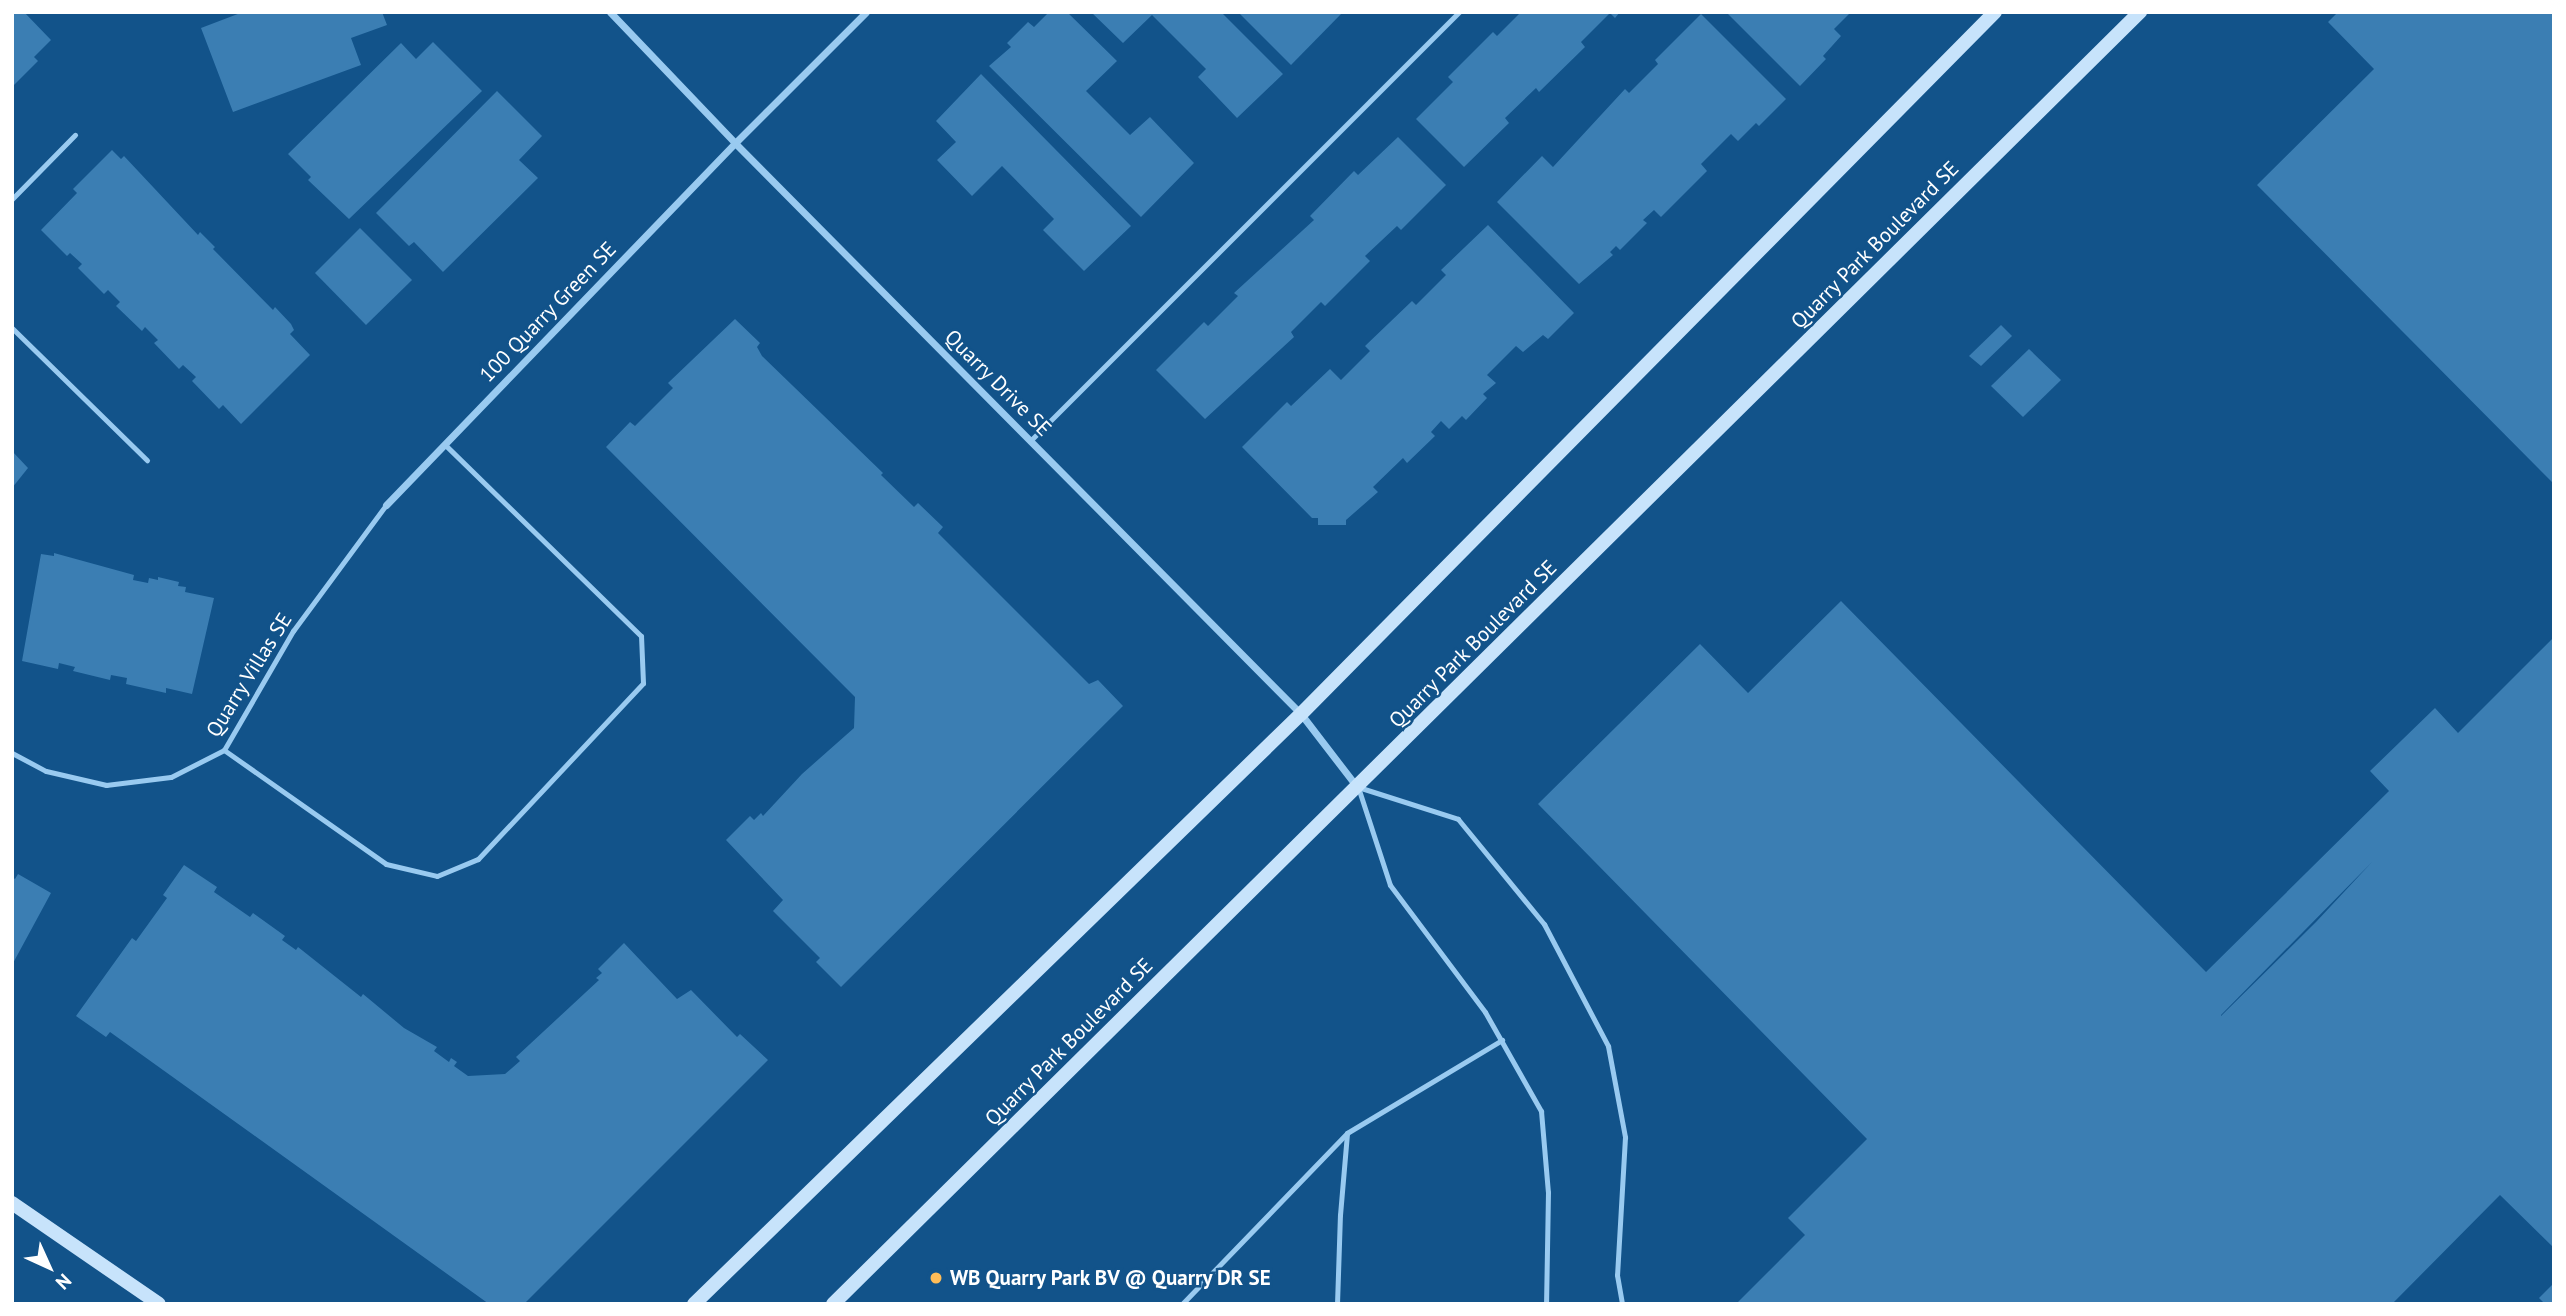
<!DOCTYPE html>
<style>
body{margin:0}
#map{position:relative;width:2566px;height:1316px;overflow:hidden;background:#12538a;font-family:"PT Sans",sans-serif}
div>[style]{position:absolute}
.building>*{inset:0;background:#3b7eb3}
.lane>*{height:5px;margin:-2.5px;padding:0 2.5px;transform-origin:2.5px;border-radius:2.5px;background:#99caf0}
.street>*{height:7px;margin:-3.5px;padding:0 3.5px;transform-origin:3.5px;border-radius:3.5px;background:#99caf0}
.secondary>*{height:14px;margin:-7px;padding:0 7px;transform-origin:7px;border-radius:7px;background:#c7e3fb}
.dots>*{width:19px;height:19px;translate:-50% -50%;box-sizing:border-box;border:4px solid #12538a;border-radius:50%}
span{translate:-50% -50%;white-space:nowrap;text-align:center;line-height:1.15;-webkit-text-stroke:5px #12538a;paint-order:stroke}
.street-label{font-size:21px;color:#fff}
.poi-label{font-size:21px;color:#fff;font-weight:700}
.left{translate:0 -50%;text-align:left}
.frame{position:absolute;inset:0;border:14px solid #fff;pointer-events:none}
.north{position:absolute;left:14px;top:1232px;width:70px;height:70px;-webkit-text-stroke:5px #12538a;paint-order:stroke;rotate:135deg;font-size:19px;font-weight:700;line-height:28px;text-align:center;color:#fff}
.north::after{content:'';display:block;margin:auto;width:24px;height:32px;background:#fff;clip-path:polygon(50% 0,100% 100%,50% 72%,0 100%)}
</style>
<div id="map">
<div class="building">
<div style="clip-path:polygon(12px 12px,24px 12px,51px 40px,34px 57px,38px 61px,12px 87px)"></div>
<div style="clip-path:polygon(243px 12px,382px 12px,387px 25px,351px 38px,361px 65px,233px 112px,201px 28px)"></div>
<div style="clip-path:polygon(1049px 12px,1067px 12px,1117px 61px,1086px 91px,1130px 135px,1150px 117px,1194px 163px,1141px 217px,989px 66px,1011px 47px,1007px 43px,1028px 22px,1034px 27px)"></div>
<div style="clip-path:polygon(1091px 12px,1221px 12px,1283px 74px,1237px 118px,1198px 77px,1206px 69px,1152px 15px,1123px 43px)"></div>
<div style="clip-path:polygon(1238px 12px,1343px 12px,1291px 65px)"></div>
<div style="clip-path:polygon(1521px 12px,1620px 12px,1615px 18px,1610px 13px,1581px 42px,1585px 47px,1539px 92px,1536px 88px,1505px 118px,1509px 123px,1464px 167px,1416px 119px,1453px 82px,1448px 77px,1493px 32px,1497px 36px)"></div>
<div style="clip-path:polygon(1726px 12px,1851px 12px,1834px 29px,1841px 36px,1823px 56px,1826px 59px,1800px 86px)"></div>
<div style="clip-path:polygon(2338px 12px,2554px 12px,2554px 484px,2257px 185px,2374px 69px,2328px 22px)"></div>
<div style="clip-path:polygon(1701px 14px,1786px 99px,1759px 126px,1756px 123px,1738px 141px,1731px 134px,1701px 164px,1707px 171px,1661px 217px,1654px 210px,1643px 220px,1647px 223px,1620px 250px,1616px 246px,1610px 252px,1613px 255px,1579px 284px,1497px 202px,1542px 156px,1553px 167px,1625px 89px,1629px 93px,1658px 64px,1655px 60px)"></div>
<div style="clip-path:polygon(433px 42px,482px 91px,349px 219px,308px 180px,311px 177px,288px 154px,401px 43px,416px 59px)"></div>
<div style="clip-path:polygon(981px 74px,1131px 226px,1084px 271px,1043px 230px,1054px 219px,1002px 166px,972px 196px,937px 160px,956px 142px,936px 121px)"></div>
<div style="clip-path:polygon(497px 91px,542px 136px,519px 160px,538px 178px,443px 272px,414px 242px,409px 246px,376px 213px)"></div>
<div style="clip-path:polygon(1398px 137px,1446px 185px,1401px 230px,1397px 226px,1365px 256px,1370px 261px,1325px 306px,1321px 302px,1291px 332px,1294px 337px,1205px 419px,1156px 370px,1204px 322px,1208px 326px,1238px 296px,1234px 293px,1314px 220px,1310px 216px,1354px 171px,1358px 175px)"></div>
<div style="clip-path:polygon(112px 150px,121px 159px,124px 156px,198px 235px,200px 232px,215px 247px,213px 249px,273px 310px,275px 307px,291px 324px,294px 330px,290px 334px,310px 355px,241px 424px,223px 405px,219px 409px,192px 381px,196px 377px,183px 365px,179px 369px,154px 343px,158px 340px,145px 327px,142px 331px,116px 306px,120px 302px,108px 290px,104px 294px,78px 268px,82px 264px,70px 253px,67px 256px,41px 230px,77px 193px,73px 189px)"></div>
<div style="clip-path:polygon(1488px 225px,1574px 313px,1548px 339px,1543px 335px,1523px 352px,1516px 346px,1487px 375px,1496px 383px,1483px 394px,1487px 398px,1466px 420px,1462px 416px,1449px 429px,1441px 421px,1431px 432px,1435px 436px,1407px 463px,1403px 458px,1373px 487px,1378px 492px,1346px 520px,1346px 525px,1318px 525px,1318px 518px,1312px 518px,1242px 447px,1287px 402px,1291px 406px,1330px 369px,1341px 380px,1370px 351px,1365px 346px,1412px 301px,1416px 305px,1446px 275px,1441px 270px)"></div>
<div style="clip-path:polygon(360px 228px,412px 280px,366px 325px,315px 273px)"></div>
<div style="clip-path:polygon(735px 319px,760px 343px,757px 347px,762px 356px,883px 473px,881px 475px,914px 507px,918px 503px,943px 527px,938px 533px,1089px 684px,1098px 680px,1123px 706px,841px 987px,816px 962px,820px 958px,773px 911px,783px 900px,726px 840px,750px 816px,754px 820px,761px 813px,763px 816px,802px 774px,854px 728px,855px 697px,606px 447px,630px 422px,635px 426px,673px 388px,668px 383px)"></div>
<div style="clip-path:polygon(2001px 325px,2012px 336px,1981px 366px,1969px 356px)"></div>
<div style="clip-path:polygon(2029px 349px,2061px 380px,2023px 417px,1991px 386px)"></div>
<div style="clip-path:polygon(12px 451px,28px 468px,12px 488px)"></div>
<div style="clip-path:polygon(54px 553px,134px 575px,133px 580px,148px 583px,149px 578px,158px 580px,158px 577px,179px 582px,178px 586px,186px 587px,185px 592px,214px 598px,192px 694px,166px 688px,166px 693px,126px 684px,127px 678px,111px 675px,110px 680px,73px 671px,75px 667px,59px 663px,58px 669px,22px 661px,41px 554px,54px 556px)"></div>
<div style="clip-path:polygon(evenodd,1841px 601px,2206px 972px,2389px 791px,2370px 771px,2435px 708px,2458px 733px,2554px 637px,2554px 1248px,2500px 1195px,2392px 1304px,1736px 1304px,1805px 1235px,1788px 1218px,1867px 1139px,1538px 804px,1700px 644px,1748px 693px,1841px 601px,2372px 862px,2316px 922px,2221px 1016px,2221px 1015px,2372px 862px)"></div>
<div style="clip-path:polygon(184px 865px,217px 887px,214px 892px,250px 917px,253px 913px,285px 936px,282px 940px,296px 950px,298px 947px,361px 997px,363px 994px,404px 1028px,437px 1047px,434px 1051px,449px 1062px,451px 1058px,457px 1062px,454px 1066px,468px 1076px,505px 1074px,520px 1061px,516px 1057px,599px 980px,596px 978px,602px 973px,598px 969px,624px 943px,677px 999px,691px 990px,737px 1037px,740px 1034px,768px 1060px,524px 1304px,489px 1304px,110px 1032px,106px 1037px,76px 1016px,132px 938px,136px 941px,167px 898px,163px 895px)"></div>
<div style="clip-path:polygon(18px 874px,51px 893px,12px 965px,12px 877px,15px 879px)"></div>
<div style="clip-path:polygon(2554px 1283px,2554px 1304px,2545px 1304px,2539px 1298px)"></div>
</div>
<div class="lane">
<div style="left:12px;top:199px;width:90px;rotate:-45.5deg"></div>
<div style="left:12px;top:328px;width:189px;rotate:44.4deg"></div>
<div style="left:1030px;top:441px;width:607px;rotate:-45deg"></div>
<div style="left:224px;top:750px;width:198px;rotate:35.1deg"></div>
<div style="left:386px;top:864px;width:52px;rotate:13.2deg"></div>
<div style="left:437px;top:876px;width:44px;rotate:-22.5deg"></div>
<div style="left:478px;top:859px;width:241px;rotate:-46.8deg"></div>
<div style="left:643px;top:683px;width:47px;rotate:-92.4deg"></div>
<div style="left:641px;top:636px;width:274px;rotate:-135.7deg"></div>
<div style="left:12px;top:753px;width:38px;rotate:28deg"></div>
<div style="left:46px;top:771px;width:62px;rotate:13.1deg"></div>
<div style="left:106px;top:785px;width:65px;rotate:-7deg"></div>
<div style="left:171px;top:777px;width:59px;rotate:-27deg"></div>
<div style="left:224px;top:750px;width:138px;rotate:-59.9deg"></div>
<div style="left:293px;top:631px;width:157px;rotate:-53.6deg"></div>
<div style="left:1358px;top:787px;width:105px;rotate:17.7deg"></div>
<div style="left:1458px;top:819px;width:136px;rotate:50.7deg"></div>
<div style="left:1544px;top:924px;width:138px;rotate:62.3deg"></div>
<div style="left:1608px;top:1046px;width:93px;rotate:79.4deg"></div>
<div style="left:1625px;top:1137px;width:138px;rotate:93.3deg"></div>
<div style="left:1617px;top:1275px;width:29px;rotate:80deg"></div>
<div style="left:1358px;top:787px;width:103px;rotate:71.9deg"></div>
<div style="left:1390px;top:885px;width:159px;rotate:53.2deg"></div>
<div style="left:1485px;top:1012px;width:114px;rotate:60.5deg"></div>
<div style="left:1541px;top:1111px;width:81px;rotate:85.1deg"></div>
<div style="left:1548px;top:1192px;width:112px;rotate:91deg"></div>
<div style="left:1182px;top:1304px;width:238px;rotate:-46deg"></div>
<div style="left:1347px;top:1133px;width:181px;rotate:-31deg"></div>
<div style="left:1337px;top:1304px;width:89px;rotate:-88.1deg"></div>
<div style="left:1340px;top:1215px;width:82px;rotate:-85.1deg"></div>
</div>
<div class="street">
<div style="left:610px;top:12px;width:181px;rotate:46.3deg"></div>
<div style="left:735px;top:143px;width:804px;rotate:45.25deg"></div>
<div style="left:1301px;top:714px;width:92px;rotate:52.5deg"></div>
<div style="left:386px;top:505px;width:503px;rotate:-46.05deg"></div>
<div style="left:735px;top:143px;width:185px;rotate:-45deg"></div>
</div>
<div class="secondary">
<div style="left:12px;top:1203px;width:178px;rotate:34.5deg"></div>
<div style="left:694px;top:1304px;width:846px;rotate:-44.19deg"></div>
<div style="left:1301px;top:714px;width:987px;rotate:-45.33deg"></div>
<div style="left:833px;top:1304px;width:1838px;rotate:-44.67deg"></div>
</div>
<div class="dots">
<div style="left:936px;top:1278px;background:#ffbd58"></div>
</div>
<div class="street-label">
<span style="left:1875px;top:245px;rotate:-45deg">Quarry Park Boulevard SE</span>
<span style="left:548px;top:312px;rotate:-46deg">100 Quarry Green SE</span>
<span style="left:998px;top:383px;rotate:45deg">Quarry Drive SE</span>
<span style="left:1473px;top:644px;rotate:-45deg">Quarry Park Boulevard SE</span>
<span style="left:249px;top:675px;rotate:-58deg">Quarry Villas SE</span>
<span style="left:1069px;top:1042px;rotate:-45deg">Quarry Park Boulevard SE</span>
</div>
<div class="poi-label">
<span class="left" style="left:950px;top:1278px">WB Quarry Park BV @ Quarry DR SE</span>
</div>
<div class="frame"></div>
<div class="north">N</div>
</div>
